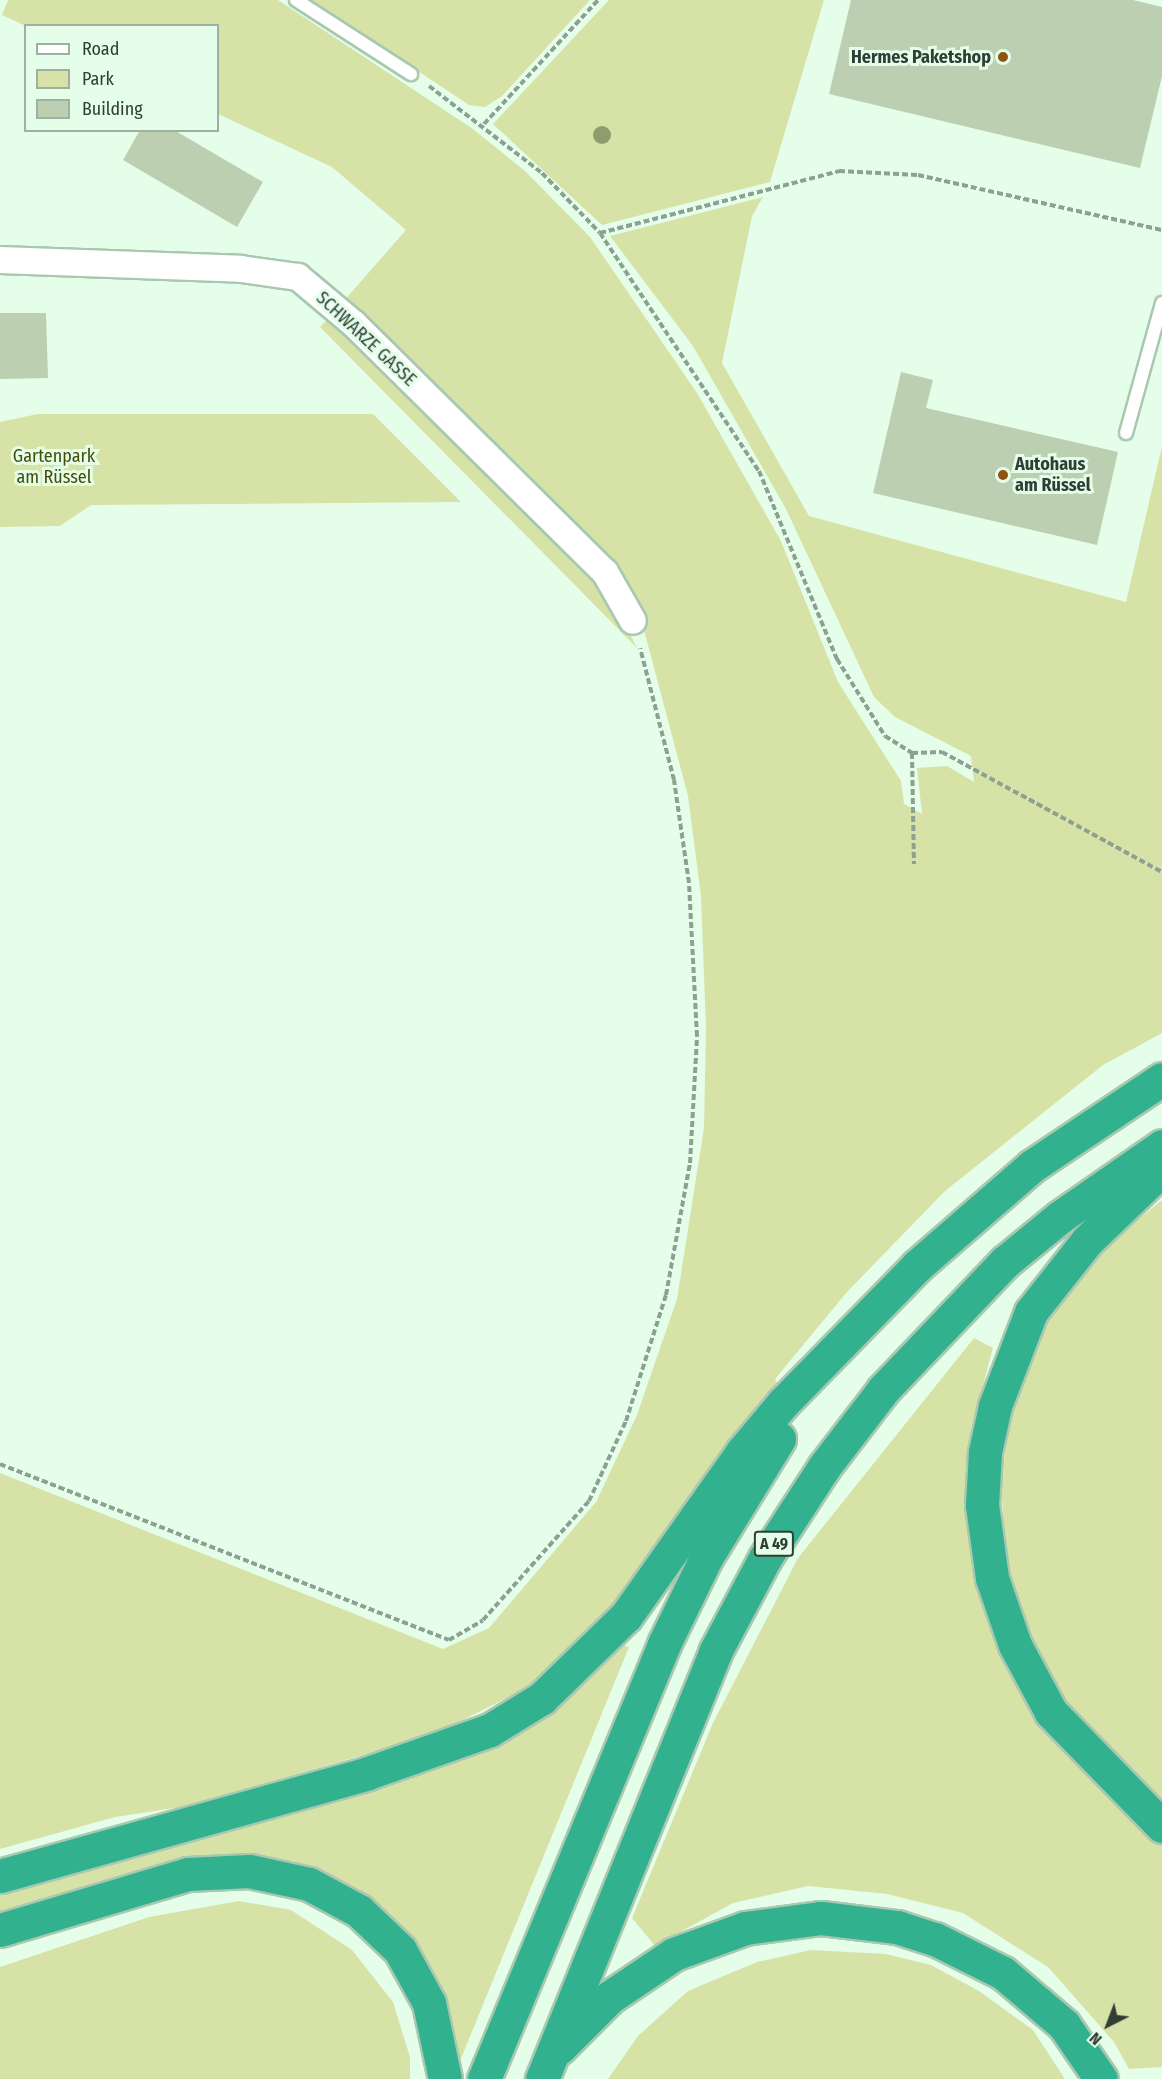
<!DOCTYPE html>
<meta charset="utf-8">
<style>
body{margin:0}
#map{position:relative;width:1162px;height:2079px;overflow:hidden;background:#e4feea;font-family:"Fira Sans Condensed",sans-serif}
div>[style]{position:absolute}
.green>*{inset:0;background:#d7e2a7}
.building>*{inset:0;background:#bcd0b1}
.path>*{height:4px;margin-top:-2px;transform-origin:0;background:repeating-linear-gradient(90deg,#8da192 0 6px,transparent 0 9px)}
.roads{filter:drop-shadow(2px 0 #a8c8b0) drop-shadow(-2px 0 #a8c8b0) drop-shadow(0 2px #a8c8b0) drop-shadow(0 -2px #a8c8b0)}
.lane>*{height:12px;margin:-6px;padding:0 6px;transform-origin:6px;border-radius:6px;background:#fff}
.street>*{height:26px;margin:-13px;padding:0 13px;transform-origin:13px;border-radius:13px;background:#fff}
.highway>*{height:33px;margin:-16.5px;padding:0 16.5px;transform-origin:16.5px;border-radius:16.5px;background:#32b18f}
.trees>*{width:18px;height:18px;margin:-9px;border-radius:50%;background:#8d9d6d}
.dots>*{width:16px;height:16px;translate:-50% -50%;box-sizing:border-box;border:3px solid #e4feea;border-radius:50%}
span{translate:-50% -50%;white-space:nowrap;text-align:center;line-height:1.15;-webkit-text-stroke:6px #e4feea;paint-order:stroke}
.shield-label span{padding:2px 4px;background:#e4feea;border:2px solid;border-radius:4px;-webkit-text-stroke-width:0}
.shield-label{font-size:16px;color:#313e34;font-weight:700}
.poi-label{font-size:18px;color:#313e34;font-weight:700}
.right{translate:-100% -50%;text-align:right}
.left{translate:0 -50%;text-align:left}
.street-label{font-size:18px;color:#313e34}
.park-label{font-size:18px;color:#454d06}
.legend{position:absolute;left:24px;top:24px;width:195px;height:108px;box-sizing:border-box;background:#e4feea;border:2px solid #9cb1a1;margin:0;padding:8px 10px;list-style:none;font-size:18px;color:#313e34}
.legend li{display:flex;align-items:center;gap:12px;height:30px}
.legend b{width:30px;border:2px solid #9cb1a1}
.north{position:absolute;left:1078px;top:1995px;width:60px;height:60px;-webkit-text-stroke:4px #e4feea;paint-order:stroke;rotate:222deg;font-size:16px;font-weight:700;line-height:24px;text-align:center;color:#313e34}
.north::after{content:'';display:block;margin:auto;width:21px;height:27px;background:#313e34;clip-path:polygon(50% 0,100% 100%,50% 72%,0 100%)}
</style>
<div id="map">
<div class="green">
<div style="clip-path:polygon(8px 0,278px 0,473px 129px,525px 171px,590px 237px,697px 393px,781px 541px,838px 682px,901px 781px,904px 804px,922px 814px,917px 768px,947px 766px,974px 782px,971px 756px,895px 717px,874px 697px,786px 509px,693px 346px,610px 236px,763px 197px,752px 216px,722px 363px,809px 516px,1126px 602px,1162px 446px,1162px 1033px,1103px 1065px,945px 1191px,847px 1292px,775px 1379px,779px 1385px,623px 1604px,573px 1655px,511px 1696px,430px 1736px,181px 1807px,115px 1817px,0 1849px,0 1473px,443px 1649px,489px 1628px,596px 1502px,637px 1415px,677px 1299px,704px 1128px,706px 1028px,701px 896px,688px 796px,644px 630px,612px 566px,342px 303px,406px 230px,332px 167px,218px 114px,218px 26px,26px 26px,2px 15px)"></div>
<div style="clip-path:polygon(311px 0,590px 0,502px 96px,485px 107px,469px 105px)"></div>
<div style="clip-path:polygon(609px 0,824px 0,770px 182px,602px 225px,493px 124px)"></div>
<div style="clip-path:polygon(330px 317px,610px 594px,637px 648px,320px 327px)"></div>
<div style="clip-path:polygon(38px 414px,373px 414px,461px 502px,91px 505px,60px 526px,0 527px,0 422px)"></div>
<div style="clip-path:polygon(1162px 1200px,1162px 1805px,1075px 1718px,1026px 1632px,1005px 1558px,1001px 1478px,1014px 1395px,1047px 1319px,1097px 1253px)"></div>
<div style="clip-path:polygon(974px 1338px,993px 1348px,971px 1429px,968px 1514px,974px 1568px,985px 1605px,1061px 1745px,1110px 1799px,1162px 1845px,1162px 2067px,1129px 2069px,1114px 2042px,1048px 1967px,963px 1913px,887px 1894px,808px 1886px,733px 1903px,655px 1946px,632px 1918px,713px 1723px,798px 1558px)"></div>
<div style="clip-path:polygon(618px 1643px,629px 1647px,460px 2061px,451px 2055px,449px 2016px,434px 1983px,307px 1869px,0 1915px,0 1891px,452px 1758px)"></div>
<div style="clip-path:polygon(239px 1901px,291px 1910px,352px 1950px,393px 2002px,410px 2057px,410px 2079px,0 2079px,0 1967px,149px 1917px)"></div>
<div style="clip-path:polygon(811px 1950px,886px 1954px,931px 1965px,979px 1991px,1033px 2030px,1065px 2079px,608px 2079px,638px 2036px,688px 1991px,757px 1962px)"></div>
</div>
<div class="building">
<div style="clip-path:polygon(851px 0,1133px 0,1162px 7px,1162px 76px,1140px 168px,829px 94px)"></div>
<div style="clip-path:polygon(140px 130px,174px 130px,263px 182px,237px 227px,123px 160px)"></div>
<div style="clip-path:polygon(0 313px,46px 313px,48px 378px,0 379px)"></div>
<div style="clip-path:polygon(901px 372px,933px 380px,926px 408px,1118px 452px,1097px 545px,873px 493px)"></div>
</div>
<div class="path">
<div style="left:429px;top:86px;width:143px;rotate:37.6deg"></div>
<div style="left:542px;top:173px;width:83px;rotate:46deg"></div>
<div style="left:600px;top:233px;width:286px;rotate:56.3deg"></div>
<div style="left:759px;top:471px;width:204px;rotate:67.5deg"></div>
<div style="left:837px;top:659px;width:91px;rotate:58.1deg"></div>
<div style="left:885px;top:736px;width:32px;rotate:32deg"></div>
<div style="left:912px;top:753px;width:30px;rotate:-2deg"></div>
<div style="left:942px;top:752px;width:251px;rotate:28.6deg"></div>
<div style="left:484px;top:124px;width:168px;rotate:-47.4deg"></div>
<div style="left:600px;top:233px;width:247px;rotate:-14.5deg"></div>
<div style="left:839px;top:171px;width:79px;rotate:2.9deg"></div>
<div style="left:918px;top:175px;width:250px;rotate:12.7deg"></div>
<div style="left:912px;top:753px;width:111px;rotate:89deg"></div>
<div style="left:0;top:1464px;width:482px;rotate:21.4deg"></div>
<div style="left:449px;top:1640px;width:39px;rotate:-30deg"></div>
<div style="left:483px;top:1620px;width:159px;rotate:-48.3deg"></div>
<div style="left:589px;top:1501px;width:88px;rotate:-65.2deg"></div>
<div style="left:626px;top:1421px;width:132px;rotate:-72.4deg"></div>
<div style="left:666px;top:1295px;width:134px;rotate:-79.7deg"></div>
<div style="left:690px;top:1163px;width:127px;rotate:-86.8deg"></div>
<div style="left:697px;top:1036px;width:153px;rotate:-93deg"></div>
<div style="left:689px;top:883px;width:104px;rotate:-98.3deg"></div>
<div style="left:674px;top:780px;width:136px;rotate:-104.4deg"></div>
</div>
<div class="roads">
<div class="lane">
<div style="left:296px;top:0;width:137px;rotate:32.8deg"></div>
<div style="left:1126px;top:433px;width:135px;rotate:-74.5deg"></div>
</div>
<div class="street">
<div style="left:0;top:260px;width:241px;rotate:2.1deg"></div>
<div style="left:241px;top:269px;width:58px;rotate:8deg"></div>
<div style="left:298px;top:277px;width:73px;rotate:40deg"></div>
<div style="left:354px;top:324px;width:353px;rotate:44.7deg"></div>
<div style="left:605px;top:572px;width:56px;rotate:60.3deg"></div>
</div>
<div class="highway">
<div style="left:1162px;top:1169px;width:104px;rotate:136.2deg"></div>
<div style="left:1087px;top:1241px;width:90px;rotate:128.3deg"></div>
<div style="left:1031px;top:1312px;width:101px;rotate:111deg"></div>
<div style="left:995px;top:1406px;width:47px;rotate:102.3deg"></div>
<div style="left:985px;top:1452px;width:53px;rotate:93.2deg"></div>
<div style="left:982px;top:1505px;width:74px;rotate:82.2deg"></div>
<div style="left:992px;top:1578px;width:71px;rotate:71.1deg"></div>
<div style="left:1015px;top:1645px;width:76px;rotate:61.8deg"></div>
<div style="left:1051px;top:1712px;width:159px;rotate:45.8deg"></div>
<div style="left:0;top:1876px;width:382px;rotate:-15.6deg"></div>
<div style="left:368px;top:1773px;width:129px;rotate:-19.4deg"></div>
<div style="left:490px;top:1730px;width:61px;rotate:-31.6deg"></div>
<div style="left:542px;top:1698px;width:117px;rotate:-44.3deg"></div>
<div style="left:626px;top:1616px;width:201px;rotate:-54.7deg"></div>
<div style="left:742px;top:1452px;width:64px;rotate:-50.1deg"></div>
<div style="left:783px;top:1403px;width:192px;rotate:-45.6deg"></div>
<div style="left:917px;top:1266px;width:152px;rotate:-41deg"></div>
<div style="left:1032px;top:1166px;width:156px;rotate:-33.8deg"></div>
<div style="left:0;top:1930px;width:196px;rotate:-16.6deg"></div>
<div style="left:188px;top:1874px;width:61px;rotate:-2.8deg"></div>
<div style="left:249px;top:1871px;width:61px;rotate:12.2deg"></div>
<div style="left:309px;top:1884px;width:57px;rotate:28.4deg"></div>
<div style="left:359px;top:1911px;width:57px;rotate:43.6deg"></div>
<div style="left:400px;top:1950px;width:60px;rotate:61.3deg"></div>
<div style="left:429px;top:2003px;width:78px;rotate:78.1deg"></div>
<div style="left:559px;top:2048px;width:72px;rotate:-45deg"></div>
<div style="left:610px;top:1997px;width:77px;rotate:-33.9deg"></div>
<div style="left:674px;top:1954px;width:76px;rotate:-20.1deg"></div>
<div style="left:745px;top:1928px;width:77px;rotate:-7.5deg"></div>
<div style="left:821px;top:1918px;width:77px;rotate:6.8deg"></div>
<div style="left:897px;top:1927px;width:40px;rotate:18deg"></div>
<div style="left:935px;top:1939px;width:76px;rotate:26.6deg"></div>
<div style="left:1003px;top:1973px;width:80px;rotate:40.4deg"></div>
<div style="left:1064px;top:2025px;width:65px;rotate:55.6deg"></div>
<div style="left:484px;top:2079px;width:471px;rotate:-67.5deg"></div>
<div style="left:664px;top:1644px;width:96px;rotate:-64deg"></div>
<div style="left:706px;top:1558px;width:140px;rotate:-58.5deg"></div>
<div style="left:542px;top:2079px;width:461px;rotate:-67.9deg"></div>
<div style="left:715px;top:1652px;width:106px;rotate:-62deg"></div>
<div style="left:765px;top:1558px;width:108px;rotate:-57deg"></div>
<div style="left:824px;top:1467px;width:97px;rotate:-52.5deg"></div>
<div style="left:883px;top:1390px;width:177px;rotate:-46.4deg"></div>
<div style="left:1005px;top:1262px;width:71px;rotate:-39.3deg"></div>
<div style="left:1060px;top:1217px;width:124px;rotate:-34.8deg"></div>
</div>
</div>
<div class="trees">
<div style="left:602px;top:135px"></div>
</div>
<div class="dots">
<div style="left:1003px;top:57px;background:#8f5412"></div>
<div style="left:1003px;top:475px;background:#8f5412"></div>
</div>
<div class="shield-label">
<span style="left:774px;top:1544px">A 49</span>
</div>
<div class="poi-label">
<span class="right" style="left:991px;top:57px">Hermes Paketshop</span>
<span class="left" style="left:1015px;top:475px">Autohaus<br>am Rüssel</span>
</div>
<div class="street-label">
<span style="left:366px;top:339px;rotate:43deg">SCHWARZE GASSE</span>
</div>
<div class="park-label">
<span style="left:54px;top:467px">Gartenpark<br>am Rüssel</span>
</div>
<ul class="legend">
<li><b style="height:8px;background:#fff"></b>Road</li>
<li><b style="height:16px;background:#d7e2a7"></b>Park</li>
<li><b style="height:16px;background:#bcd0b1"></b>Building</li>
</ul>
<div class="north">N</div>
</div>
